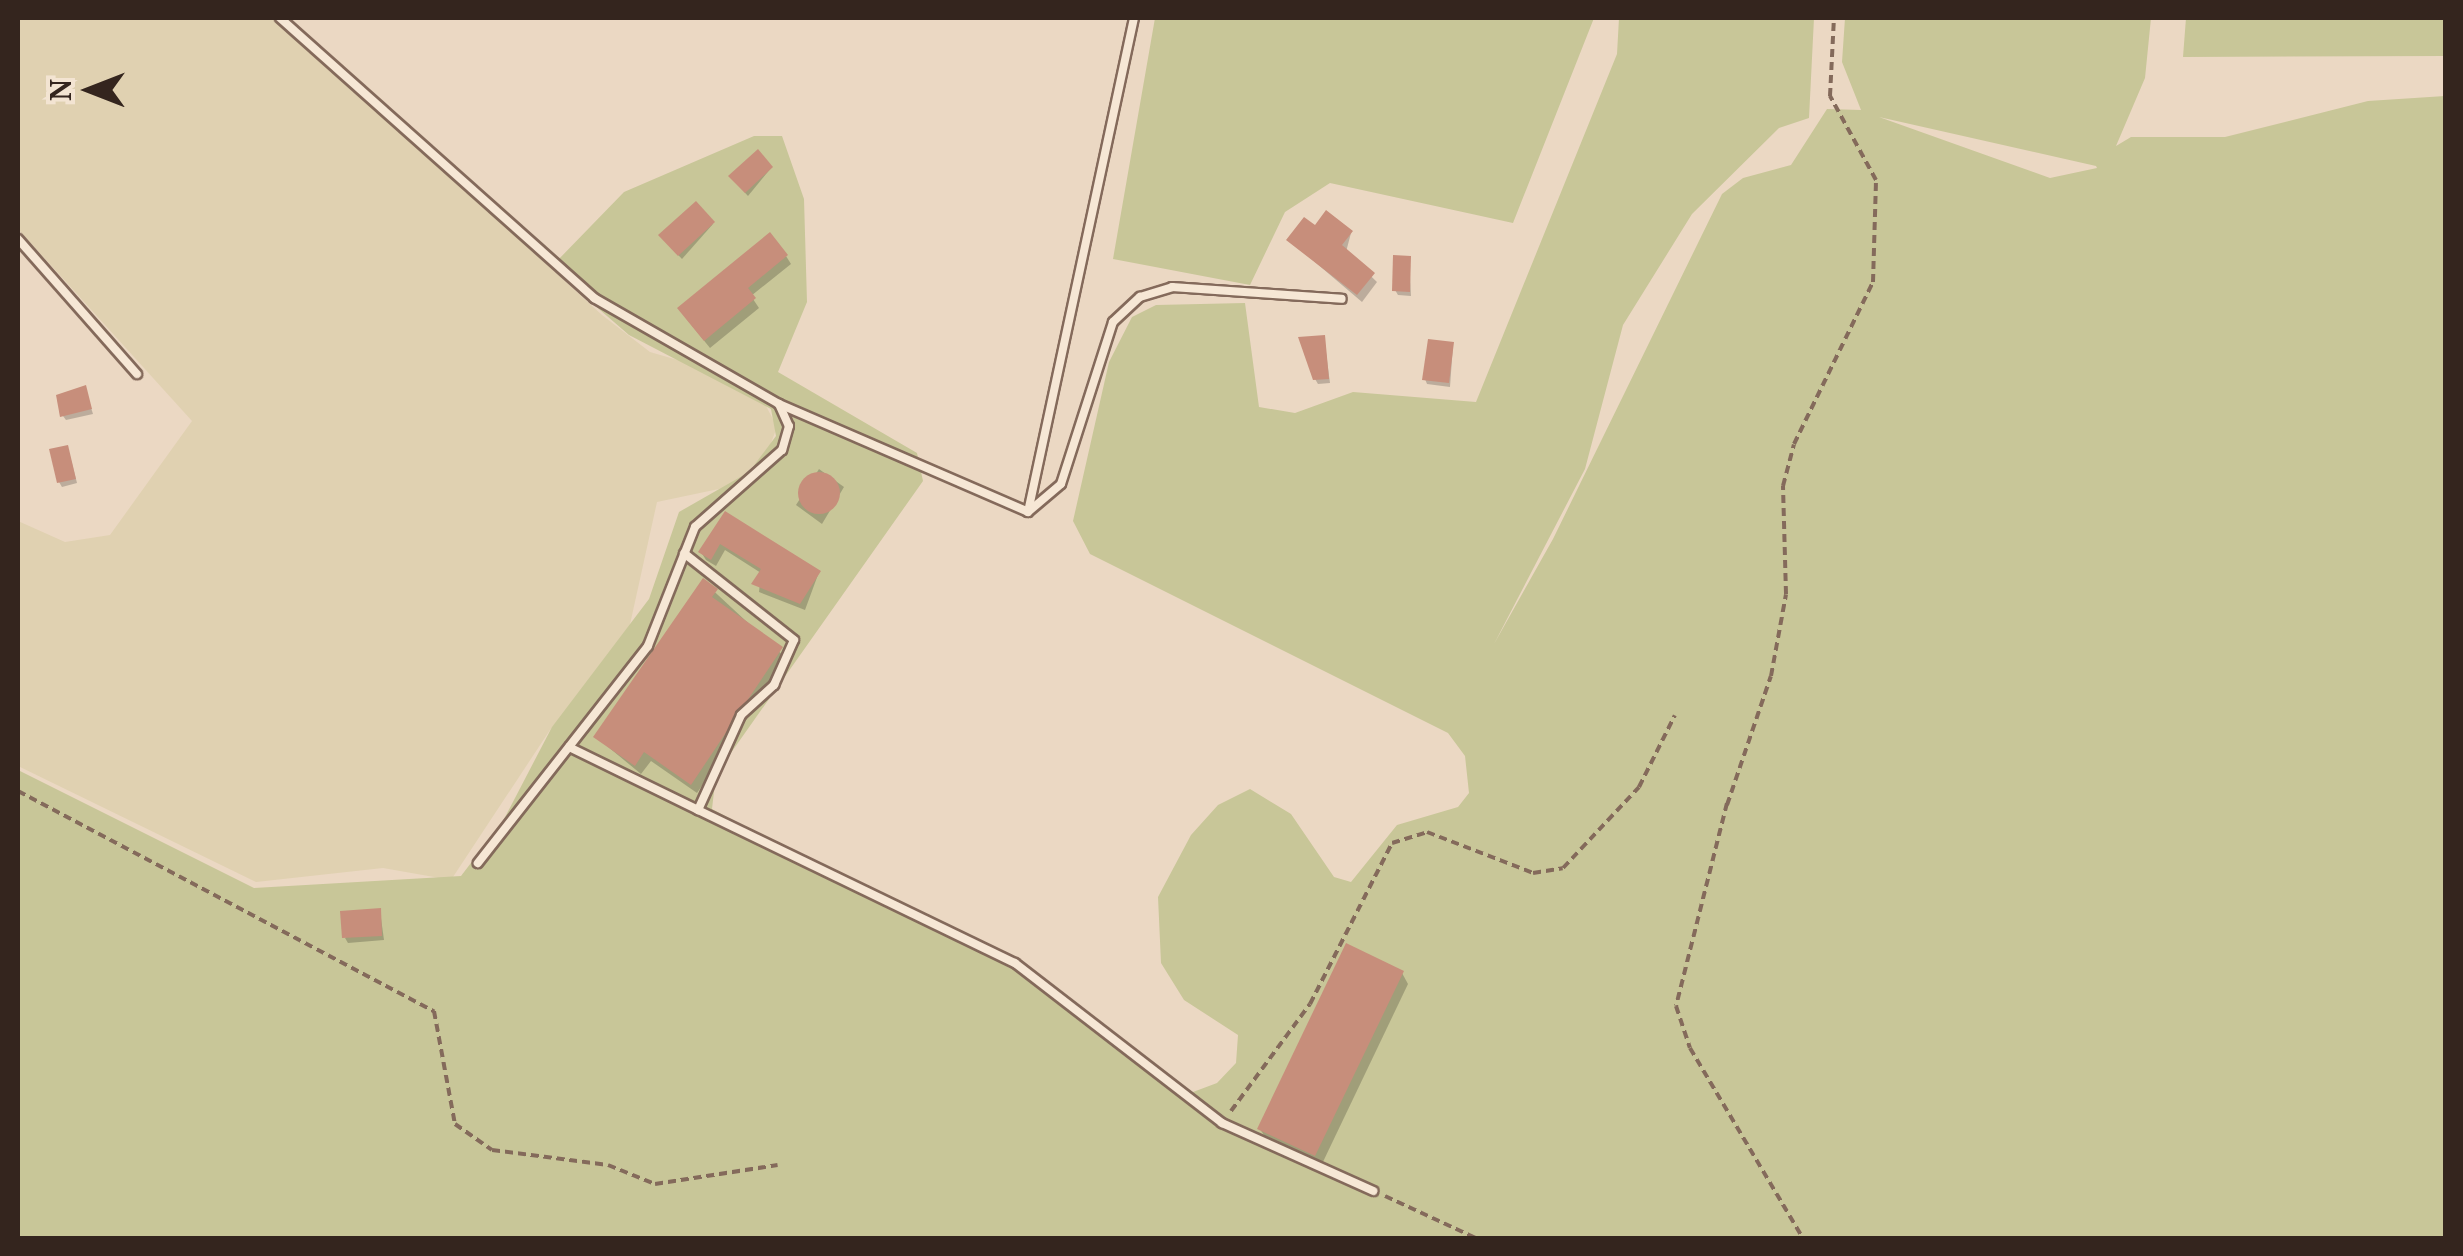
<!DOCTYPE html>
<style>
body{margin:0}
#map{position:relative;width:2463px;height:1256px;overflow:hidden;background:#ebd8c3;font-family:"Noto Serif",serif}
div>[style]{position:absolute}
.farmland>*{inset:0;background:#e0d1b1}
.green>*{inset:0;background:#c8c698}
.shadow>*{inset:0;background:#0003}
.building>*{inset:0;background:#c78e7b}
.round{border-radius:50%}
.path>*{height:4px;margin-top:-2px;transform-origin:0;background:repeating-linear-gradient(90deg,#846a5b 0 8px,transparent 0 13px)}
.roads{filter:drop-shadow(2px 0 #846a5b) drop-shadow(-2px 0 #846a5b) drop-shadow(0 2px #846a5b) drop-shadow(0 -2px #846a5b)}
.lane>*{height:8px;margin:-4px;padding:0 4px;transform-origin:4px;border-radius:4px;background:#f6e7d5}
span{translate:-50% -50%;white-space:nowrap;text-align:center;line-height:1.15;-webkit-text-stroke:10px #f3e4d2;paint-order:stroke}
.frame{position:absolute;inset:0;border:20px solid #34251e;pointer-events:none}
.north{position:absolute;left:40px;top:40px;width:100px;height:100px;-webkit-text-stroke:8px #f3e4d2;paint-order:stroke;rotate:270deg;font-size:28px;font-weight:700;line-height:40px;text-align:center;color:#34251e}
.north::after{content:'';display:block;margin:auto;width:35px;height:45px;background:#34251e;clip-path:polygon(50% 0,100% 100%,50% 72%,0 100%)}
</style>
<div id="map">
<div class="farmland">
<div style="clip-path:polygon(18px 18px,276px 18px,602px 315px,650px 352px,719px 372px,765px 404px,777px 427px,768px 451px,733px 486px,657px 502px,627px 638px,550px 730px,451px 880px,383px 868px,256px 882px,18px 766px,18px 521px,65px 542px,110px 535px,192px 421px,18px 229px)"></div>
</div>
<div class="green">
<div style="clip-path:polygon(1155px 18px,1594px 18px,1513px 223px,1330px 183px,1285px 212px,1250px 285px,1113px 259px)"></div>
<div style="clip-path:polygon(evenodd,1619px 18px,1814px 18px,1809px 118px,1779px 128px,1692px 214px,1623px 325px,1585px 469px,1494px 644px,1553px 539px,1722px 194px,1743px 178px,1791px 165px,1827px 109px,1861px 110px,1842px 62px,1845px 18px,2151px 18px,2145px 78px,2116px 146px,2131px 137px,2225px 137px,2368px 101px,2445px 96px,2445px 1238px,18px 1238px,18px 770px,254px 888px,461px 876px,503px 821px,552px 727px,649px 599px,679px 512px,749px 472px,776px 436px,771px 409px,629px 335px,563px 278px,557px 261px,624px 192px,754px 136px,782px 136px,804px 199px,807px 302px,778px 372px,917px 453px,923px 481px,716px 774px,712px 809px,1038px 983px,1168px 1084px,1193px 1092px,1217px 1083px,1236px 1063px,1238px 1035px,1184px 1000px,1161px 963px,1158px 897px,1191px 835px,1218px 805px,1250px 789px,1291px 814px,1334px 877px,1351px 882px,1397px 825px,1458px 807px,1469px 793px,1465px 756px,1448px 733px,1090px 554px,1073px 521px,1109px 362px,1132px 317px,1156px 305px,1245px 303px,1259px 407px,1295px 413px,1353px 392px,1476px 402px,1617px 54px,1619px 18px,1879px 117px,2096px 166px,2097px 168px,2050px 178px,1879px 117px)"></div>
<div style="clip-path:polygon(2186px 18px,2445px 18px,2445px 56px,2183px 57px)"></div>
</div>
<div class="shadow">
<div style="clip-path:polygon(771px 168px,748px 196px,734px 181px)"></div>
<div style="clip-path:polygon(713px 224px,682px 259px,664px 240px)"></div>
<div style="clip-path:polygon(1351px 233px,1346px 252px,1377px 282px,1362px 302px,1289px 240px)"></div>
<div style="clip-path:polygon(786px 256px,791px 264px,751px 296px,759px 308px,710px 348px,685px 317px)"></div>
<div style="clip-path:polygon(1409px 258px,1411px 296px,1398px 295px,1395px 290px)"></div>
<div style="clip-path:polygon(1324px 337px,1330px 383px,1318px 384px,1315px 379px)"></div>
<div style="clip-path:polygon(1453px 345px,1450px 387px,1427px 384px,1425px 379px)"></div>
<div style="clip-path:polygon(85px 388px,93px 414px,66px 420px,63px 416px)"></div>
<div style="clip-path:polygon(69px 452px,77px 483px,62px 487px,59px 482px)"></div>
<div style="clip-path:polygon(819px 469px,844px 487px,822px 524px,796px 505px)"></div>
<div style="clip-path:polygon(726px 514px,819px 572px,805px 610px,759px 592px,761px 573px,725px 550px,716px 566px,706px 560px,701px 552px)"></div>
<div style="clip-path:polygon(704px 582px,787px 659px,697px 793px,651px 761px,641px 774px,596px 737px)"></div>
<div style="clip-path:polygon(380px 911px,384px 940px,348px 943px,345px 938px)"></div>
<div style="clip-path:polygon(1402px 973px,1408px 984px,1321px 1166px,1267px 1140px,1260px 1129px)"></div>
</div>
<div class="building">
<div style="clip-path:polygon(758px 149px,773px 167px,745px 193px,728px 176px)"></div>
<div style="clip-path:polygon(696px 201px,715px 222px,678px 256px,658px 235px)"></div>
<div style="clip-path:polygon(1326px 210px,1353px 231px,1342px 245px,1375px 273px,1357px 295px,1286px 240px,1304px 217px,1315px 225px)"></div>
<div style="clip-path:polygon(770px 232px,788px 255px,748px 288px,756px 298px,704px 341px,677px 308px)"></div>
<div style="clip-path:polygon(1393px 255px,1411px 256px,1410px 292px,1392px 291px)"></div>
<div style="clip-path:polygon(1325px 335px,1329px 379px,1313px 380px,1298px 337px)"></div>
<div style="clip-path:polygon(1428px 339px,1454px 342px,1449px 383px,1422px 380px)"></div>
<div style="clip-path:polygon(86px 385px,92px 409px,60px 417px,56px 395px)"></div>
<div style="clip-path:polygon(68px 445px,76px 479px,57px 483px,49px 449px)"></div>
<div class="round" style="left:798px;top:472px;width:42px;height:42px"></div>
<div style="clip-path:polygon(725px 511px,821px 571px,800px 604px,751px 584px,761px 569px,720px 544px,711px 560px,698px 552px)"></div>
<div style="clip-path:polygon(703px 578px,718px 589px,712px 597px,783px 647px,691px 785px,644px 752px,635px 766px,593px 737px)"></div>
<div style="clip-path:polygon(381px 908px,382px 936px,342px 938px,340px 911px)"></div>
<div style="clip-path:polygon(1346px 943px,1404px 971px,1315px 1156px,1257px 1129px)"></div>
</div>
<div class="path">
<div style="left:18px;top:791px;width:471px;rotate:27.9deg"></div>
<div style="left:434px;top:1011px;width:115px;rotate:79.5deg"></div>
<div style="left:455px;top:1124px;width:45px;rotate:35.1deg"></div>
<div style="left:492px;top:1150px;width:117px;rotate:7.4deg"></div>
<div style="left:608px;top:1165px;width:51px;rotate:22deg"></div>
<div style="left:655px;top:1184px;width:124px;rotate:-8.8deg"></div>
<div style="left:1727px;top:803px;width:209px;rotate:104.1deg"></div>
<div style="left:1676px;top:1006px;width:44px;rotate:71.6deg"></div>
<div style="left:1690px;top:1048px;width:221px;rotate:59.3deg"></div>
<div style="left:1727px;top:805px;width:136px;rotate:-71.2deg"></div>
<div style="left:1771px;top:676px;width:83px;rotate:-79.6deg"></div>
<div style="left:1786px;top:594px;width:108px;rotate:-91.6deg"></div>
<div style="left:1783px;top:486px;width:43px;rotate:-75.3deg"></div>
<div style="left:1794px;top:444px;width:180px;rotate:-64deg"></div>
<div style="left:1873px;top:282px;width:102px;rotate:-88.3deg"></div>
<div style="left:1876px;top:180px;width:96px;rotate:-118.7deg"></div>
<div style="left:1830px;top:96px;width:78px;rotate:-87.1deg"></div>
<div style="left:1231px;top:1111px;width:133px;rotate:-53.6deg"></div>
<div style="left:1310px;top:1004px;width:181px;rotate:-63deg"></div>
<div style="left:1392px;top:843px;width:37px;rotate:-17deg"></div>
<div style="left:1427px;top:832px;width:114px;rotate:21.1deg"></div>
<div style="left:1533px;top:873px;width:30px;rotate:-9deg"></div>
<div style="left:1563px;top:868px;width:111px;rotate:-46.8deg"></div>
<div style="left:1639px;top:787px;width:80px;rotate:-63.4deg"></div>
<div style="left:1385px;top:1196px;width:100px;rotate:24.8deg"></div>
</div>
<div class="roads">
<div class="lane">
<div style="left:280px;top:18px;width:421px;rotate:41.7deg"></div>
<div style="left:594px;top:298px;width:213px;rotate:29.8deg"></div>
<div style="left:779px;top:404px;width:24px;rotate:66deg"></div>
<div style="left:789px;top:426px;width:25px;rotate:106deg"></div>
<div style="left:782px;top:450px;width:116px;rotate:138.5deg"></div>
<div style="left:695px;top:527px;width:128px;rotate:111.6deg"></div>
<div style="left:648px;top:646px;width:276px;rotate:128.1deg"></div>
<div style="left:18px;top:239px;width:180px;rotate:48.6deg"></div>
<div style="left:779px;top:404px;width:271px;rotate:23.4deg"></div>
<div style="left:1028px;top:512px;width:505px;rotate:-77.89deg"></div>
<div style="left:1028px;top:512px;width:43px;rotate:-40.3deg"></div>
<div style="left:1061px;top:484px;width:170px;rotate:-72.2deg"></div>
<div style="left:1113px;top:322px;width:37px;rotate:-43deg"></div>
<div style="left:1140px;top:297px;width:34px;rotate:-17deg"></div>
<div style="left:1172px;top:287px;width:170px;rotate:4deg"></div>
<div style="left:569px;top:747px;width:144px;rotate:26deg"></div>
<div style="left:698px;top:810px;width:104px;rotate:-65.6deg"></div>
<div style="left:741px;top:715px;width:45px;rotate:-42.3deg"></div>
<div style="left:774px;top:685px;width:49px;rotate:-66deg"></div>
<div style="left:794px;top:640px;width:140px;rotate:-141.7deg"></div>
<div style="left:698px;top:810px;width:352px;rotate:25.8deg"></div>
<div style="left:1015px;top:963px;width:262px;rotate:37.7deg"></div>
<div style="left:1222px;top:1123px;width:166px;rotate:24.2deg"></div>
</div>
</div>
<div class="frame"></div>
<div class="north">N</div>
</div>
